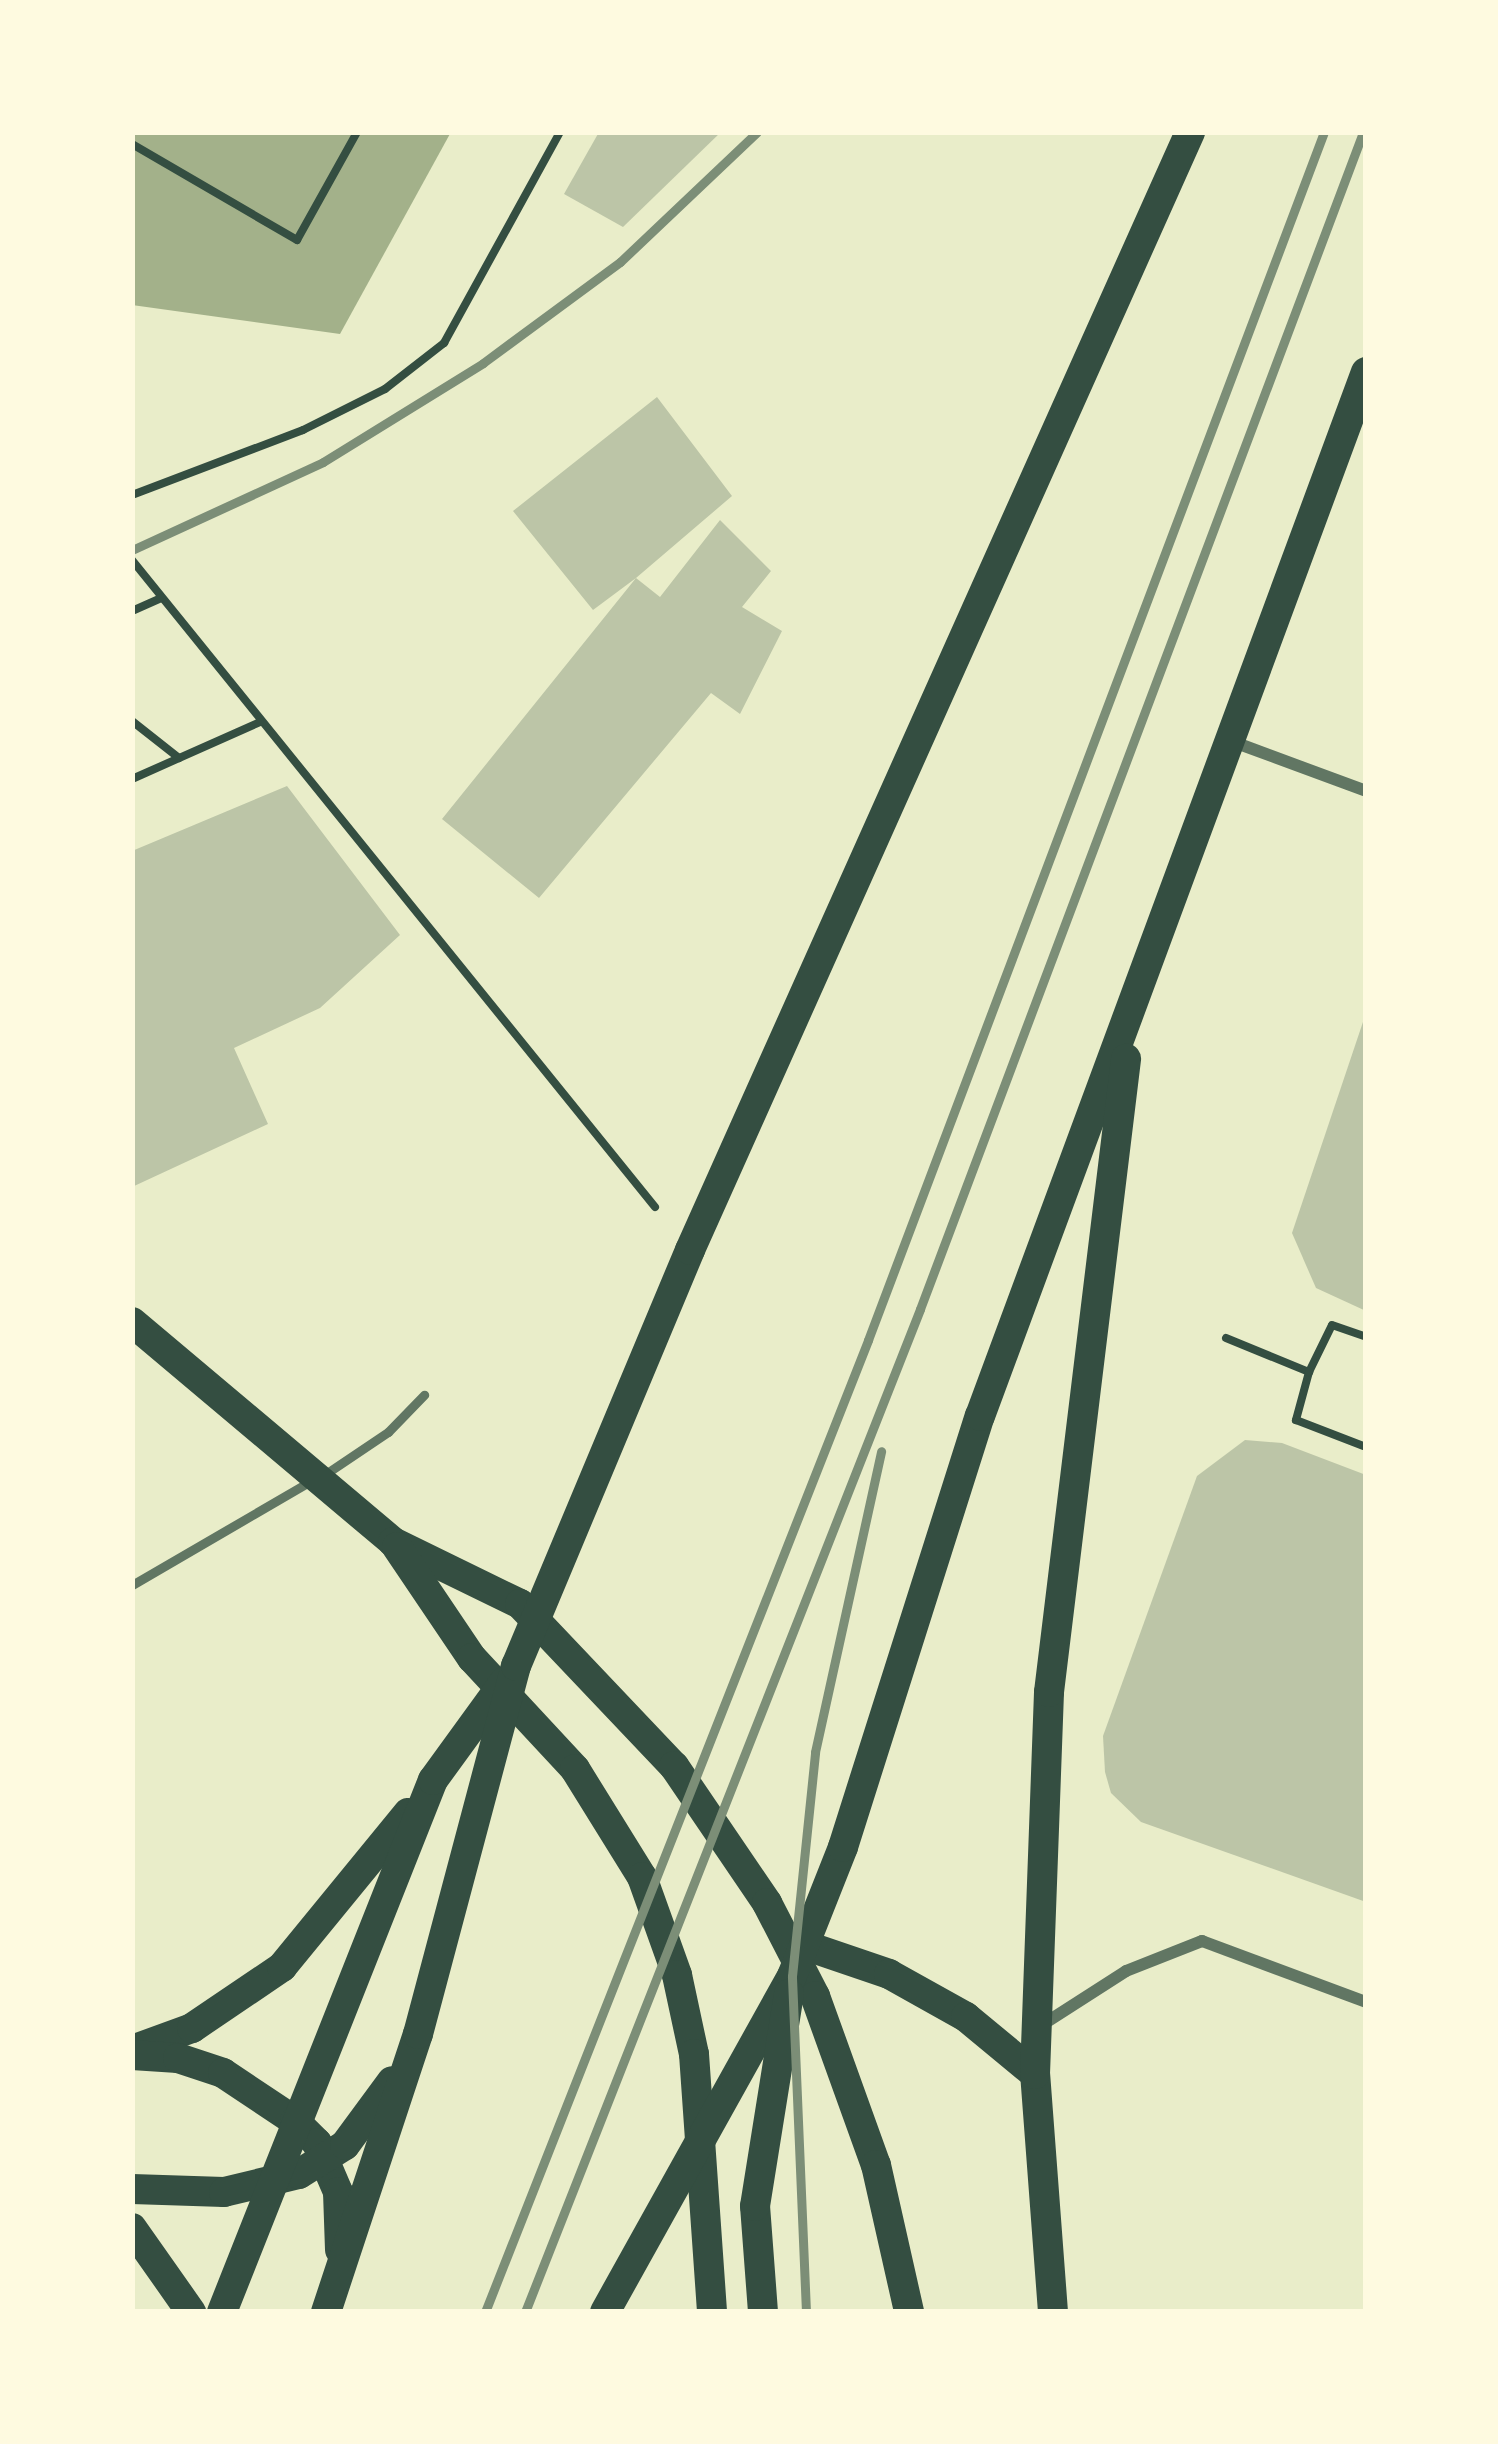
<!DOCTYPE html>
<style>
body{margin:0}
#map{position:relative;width:1498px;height:2444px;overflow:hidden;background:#e9edc9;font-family:Quicksand,sans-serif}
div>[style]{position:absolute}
.water>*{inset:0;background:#a3b18a}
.building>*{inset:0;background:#bcc5a7}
.path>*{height:8px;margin:-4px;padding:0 4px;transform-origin:4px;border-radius:4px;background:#344e41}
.service>*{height:9px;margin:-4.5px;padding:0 4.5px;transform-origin:4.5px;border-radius:4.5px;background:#617663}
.minor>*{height:12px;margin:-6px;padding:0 6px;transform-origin:6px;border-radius:6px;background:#617663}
.primary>*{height:30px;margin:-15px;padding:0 15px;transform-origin:15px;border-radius:15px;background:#344e41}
.rail>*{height:9px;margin:-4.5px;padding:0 4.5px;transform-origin:4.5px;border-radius:4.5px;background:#7c8e77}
span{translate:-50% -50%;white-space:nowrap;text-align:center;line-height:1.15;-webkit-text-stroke:9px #fefae0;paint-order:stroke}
.frame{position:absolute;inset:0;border:135px solid #fefae0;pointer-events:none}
</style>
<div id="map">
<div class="water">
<div style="clip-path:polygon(132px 132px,451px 132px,340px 334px,132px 305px)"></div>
</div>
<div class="building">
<div style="clip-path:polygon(599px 132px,721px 132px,623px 227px,564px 194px)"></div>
<div style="clip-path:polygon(657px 397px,732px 496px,636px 578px,660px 597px,720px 520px,771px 571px,742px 607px,782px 631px,740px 714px,711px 693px,539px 898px,442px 819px,636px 578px,593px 610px,513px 511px)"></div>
<div style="clip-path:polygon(287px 786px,400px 935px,320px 1008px,234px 1048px,268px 1124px,132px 1187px,132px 851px)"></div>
<div style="clip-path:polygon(1366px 1013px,1366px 1311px,1316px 1288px,1292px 1233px)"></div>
<div style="clip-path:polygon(1245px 1440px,1282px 1443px,1366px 1475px,1366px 1902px,1141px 1822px,1111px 1793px,1105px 1772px,1103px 1736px,1197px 1476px)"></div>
</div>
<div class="path">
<div style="left:132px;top:144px;width:191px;rotate:30.2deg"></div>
<div style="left:297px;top:240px;width:124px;rotate:-60.9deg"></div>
<div style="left:132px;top:495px;width:183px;rotate:-20.8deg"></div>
<div style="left:303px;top:430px;width:92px;rotate:-26.6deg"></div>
<div style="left:385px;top:389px;width:75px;rotate:-37.9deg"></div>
<div style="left:444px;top:343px;width:241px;rotate:-61.2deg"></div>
<div style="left:132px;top:560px;width:832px;rotate:51.05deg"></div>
<div style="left:132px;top:611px;width:32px;rotate:-24deg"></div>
<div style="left:132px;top:721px;width:60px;rotate:38.2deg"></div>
<div style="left:132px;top:779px;width:140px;rotate:-24deg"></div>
<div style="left:1226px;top:1338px;width:90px;rotate:22.3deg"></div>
<div style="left:1309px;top:1372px;width:50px;rotate:105.2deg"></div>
<div style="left:1296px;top:1420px;width:75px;rotate:21.1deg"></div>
<div style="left:1309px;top:1372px;width:52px;rotate:-63.9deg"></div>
<div style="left:1332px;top:1325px;width:36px;rotate:19deg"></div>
</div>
<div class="service">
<div style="left:324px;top:1475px;width:77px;rotate:-33.9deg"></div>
<div style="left:388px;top:1432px;width:52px;rotate:-45.8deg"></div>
<div style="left:132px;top:1585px;width:205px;rotate:-30.2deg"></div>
</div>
<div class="minor">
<div style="left:1231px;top:741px;width:144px;rotate:20.3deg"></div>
<div style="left:1042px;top:2025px;width:100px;rotate:-32.7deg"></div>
<div style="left:1126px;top:1971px;width:82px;rotate:-21.5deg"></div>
<div style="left:1202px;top:1941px;width:175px;rotate:20.4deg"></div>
</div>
<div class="primary">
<div style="left:132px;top:1322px;width:341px;rotate:40.1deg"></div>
<div style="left:393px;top:1542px;width:141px;rotate:26deg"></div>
<div style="left:520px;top:1604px;width:224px;rotate:46.5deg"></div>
<div style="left:674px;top:1766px;width:166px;rotate:55.8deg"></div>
<div style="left:767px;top:1903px;width:105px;rotate:62.7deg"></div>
<div style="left:815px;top:1996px;width:180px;rotate:70.2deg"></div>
<div style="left:876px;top:2165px;width:151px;rotate:77.3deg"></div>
<div style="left:397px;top:1547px;width:134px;rotate:56deg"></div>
<div style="left:472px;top:1658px;width:151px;rotate:47.1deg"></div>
<div style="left:575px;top:1769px;width:127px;rotate:58.2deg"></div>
<div style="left:642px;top:1877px;width:104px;rotate:70.3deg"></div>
<div style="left:677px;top:1975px;width:81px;rotate:77.9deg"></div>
<div style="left:694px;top:2054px;width:259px;rotate:86deg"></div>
<div style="left:804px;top:1945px;width:90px;rotate:18.8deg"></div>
<div style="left:889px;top:1974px;width:88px;rotate:29.2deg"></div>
<div style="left:966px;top:2017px;width:89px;rotate:39.6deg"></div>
<div style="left:132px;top:2050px;width:64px;rotate:-20.1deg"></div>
<div style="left:192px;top:2028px;width:109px;rotate:-34.1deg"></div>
<div style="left:282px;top:1967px;width:199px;rotate:-50.7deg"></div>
<div style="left:132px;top:2055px;width:46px;rotate:3.7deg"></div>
<div style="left:178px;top:2058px;width:47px;rotate:18.4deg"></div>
<div style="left:223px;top:2073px;width:87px;rotate:33.7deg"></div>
<div style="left:295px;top:2121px;width:31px;rotate:45deg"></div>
<div style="left:317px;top:2143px;width:53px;rotate:66.8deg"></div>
<div style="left:338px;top:2192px;width:58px;rotate:88deg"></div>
<div style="left:132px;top:2189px;width:92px;rotate:1.9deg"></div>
<div style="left:224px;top:2192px;width:77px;rotate:-13.5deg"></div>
<div style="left:299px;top:2174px;width:54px;rotate:-32.2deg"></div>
<div style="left:345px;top:2145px;width:79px;rotate:-53.7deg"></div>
<div style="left:132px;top:2228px;width:103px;rotate:54.9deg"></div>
<div style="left:222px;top:2312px;width:572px;rotate:-68.37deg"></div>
<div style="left:433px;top:1780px;width:122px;rotate:-54deg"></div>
<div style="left:326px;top:2312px;width:293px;rotate:-71.7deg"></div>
<div style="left:418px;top:2034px;width:381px;rotate:-75.1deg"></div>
<div style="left:516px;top:1666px;width:451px;rotate:-67.3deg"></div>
<div style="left:690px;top:1250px;width:1225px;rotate:-65.9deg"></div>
<div style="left:605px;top:2312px;width:385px;rotate:-60.9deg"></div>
<div style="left:792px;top:1976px;width:139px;rotate:-68.4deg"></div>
<div style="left:843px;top:1847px;width:452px;rotate:-72.4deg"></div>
<div style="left:980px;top:1416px;width:1113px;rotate:-69.71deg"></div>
<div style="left:763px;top:2312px;width:106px;rotate:-94.3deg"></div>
<div style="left:755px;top:2206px;width:215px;rotate:-80.9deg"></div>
<div style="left:1053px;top:2312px;width:239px;rotate:-94.3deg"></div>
<div style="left:1035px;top:2074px;width:382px;rotate:-87.9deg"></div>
<div style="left:1049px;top:1692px;width:638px;rotate:-83.06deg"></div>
</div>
<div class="rail">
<div style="left:132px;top:550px;width:210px;rotate:-24.7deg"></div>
<div style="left:323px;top:462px;width:188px;rotate:-31.7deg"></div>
<div style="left:483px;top:363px;width:170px;rotate:-36.4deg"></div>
<div style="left:620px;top:262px;width:189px;rotate:-43.5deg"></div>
<div style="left:485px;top:2312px;width:1045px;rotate:-68.49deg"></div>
<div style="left:868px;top:1340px;width:1291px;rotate:-69.32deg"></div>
<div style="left:525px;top:2312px;width:1078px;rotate:-68.5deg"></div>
<div style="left:920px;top:1309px;width:1258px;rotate:-69.37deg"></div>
<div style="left:806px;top:2312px;width:336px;rotate:-92.4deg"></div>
<div style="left:792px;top:1976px;width:225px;rotate:-84.1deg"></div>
<div style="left:815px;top:1752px;width:308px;rotate:-77.6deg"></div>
</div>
<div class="frame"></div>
</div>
